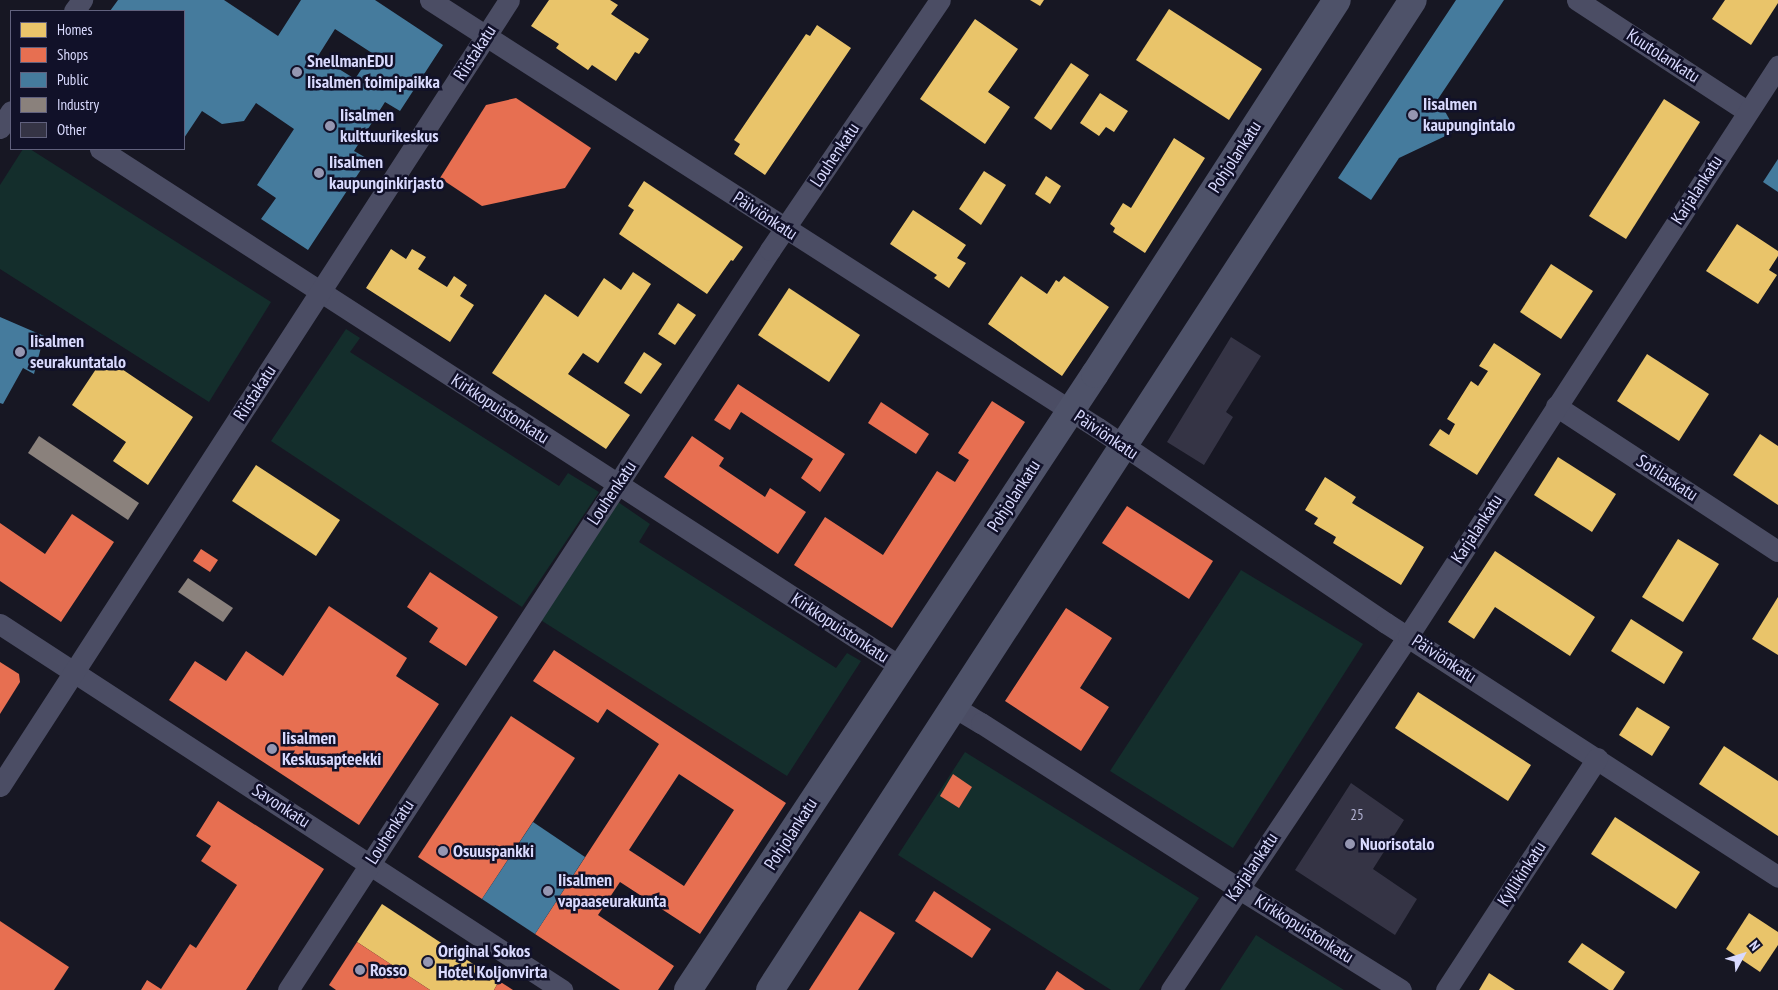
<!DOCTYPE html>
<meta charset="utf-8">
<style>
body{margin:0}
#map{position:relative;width:1778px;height:990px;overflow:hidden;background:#171723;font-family:"PT Sans Narrow",sans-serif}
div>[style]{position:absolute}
.green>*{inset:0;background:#142e2c}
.homes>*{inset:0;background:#e9c46a}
.shops>*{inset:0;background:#e76f51}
.public>*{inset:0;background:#457b9d}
.industry>*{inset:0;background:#8a817c}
.building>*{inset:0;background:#353445}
.minor>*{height:21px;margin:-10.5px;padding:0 10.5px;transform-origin:10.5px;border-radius:10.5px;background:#4b4d64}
.secondary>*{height:28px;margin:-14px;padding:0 14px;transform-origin:14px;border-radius:14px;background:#4e5269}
.dots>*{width:14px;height:14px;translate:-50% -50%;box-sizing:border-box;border:2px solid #111129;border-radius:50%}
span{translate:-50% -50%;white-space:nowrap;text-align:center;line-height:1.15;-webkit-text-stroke:5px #111129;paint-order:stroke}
.number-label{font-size:15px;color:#b0b0d0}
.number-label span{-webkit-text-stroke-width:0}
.street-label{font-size:18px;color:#d9dafe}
.poi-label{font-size:18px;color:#d9dafe;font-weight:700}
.left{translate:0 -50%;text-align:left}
.legend{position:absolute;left:10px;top:10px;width:175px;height:140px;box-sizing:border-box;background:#111129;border:1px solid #61617e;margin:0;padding:6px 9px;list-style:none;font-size:15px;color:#d9dafe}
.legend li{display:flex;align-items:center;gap:10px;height:25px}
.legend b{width:25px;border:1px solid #61617e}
.north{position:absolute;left:1718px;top:930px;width:50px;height:50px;-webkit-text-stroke:4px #111129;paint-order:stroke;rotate:51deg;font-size:14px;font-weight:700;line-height:20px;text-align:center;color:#d9dafe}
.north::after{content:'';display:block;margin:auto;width:18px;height:22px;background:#d9dafe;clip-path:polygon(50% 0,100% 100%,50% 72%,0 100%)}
</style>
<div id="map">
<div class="green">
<div style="clip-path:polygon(23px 149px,30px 149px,271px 302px,209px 402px,0 269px,0 185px)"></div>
<div style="clip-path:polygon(346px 329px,360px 338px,350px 352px,559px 486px,568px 473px,599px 492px,522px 607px,271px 441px)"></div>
<div style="clip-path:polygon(618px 502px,650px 524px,639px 542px,836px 668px,847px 653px,861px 661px,787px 776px,539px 619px)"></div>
<div style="clip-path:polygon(1241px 570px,1363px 644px,1233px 848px,1110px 771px)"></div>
<div style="clip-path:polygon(965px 752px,1199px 898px,1139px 990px,1111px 990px,898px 855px)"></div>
<div style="clip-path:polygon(1256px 935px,1270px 944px,1344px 990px,1220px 990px)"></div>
</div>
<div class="homes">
<div style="clip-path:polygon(549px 0,610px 0,618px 5px,611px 14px,649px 39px,639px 54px,635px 52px,616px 81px,592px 65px,588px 70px,556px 48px,559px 44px,531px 26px)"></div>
<div style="clip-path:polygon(1030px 0,1044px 0,1040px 6px)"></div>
<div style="clip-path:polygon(1725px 0,1778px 0,1778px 3px,1751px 45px,1712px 19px)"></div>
<div style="clip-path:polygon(1169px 9px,1262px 69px,1229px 120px,1136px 60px)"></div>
<div style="clip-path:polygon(975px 19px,1018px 49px,988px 92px,1010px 107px,985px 144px,920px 99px)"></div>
<div style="clip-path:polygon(817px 25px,851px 48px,765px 175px,734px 154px,740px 144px,734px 140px,806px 34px,810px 36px)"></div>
<div style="clip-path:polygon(1071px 63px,1089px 75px,1051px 130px,1034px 118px)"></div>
<div style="clip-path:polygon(1100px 93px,1128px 111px,1114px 132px,1106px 127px,1099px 136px,1080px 123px)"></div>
<div style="clip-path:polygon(1664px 99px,1700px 122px,1626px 239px,1589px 216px)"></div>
<div style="clip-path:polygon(1174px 138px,1205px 158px,1145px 253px,1113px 232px,1115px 228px,1110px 224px,1123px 203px,1131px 208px)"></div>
<div style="clip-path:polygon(984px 171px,1006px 185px,981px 225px,959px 209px)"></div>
<div style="clip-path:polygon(1046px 176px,1061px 186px,1050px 204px,1035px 194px)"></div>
<div style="clip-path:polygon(644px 181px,743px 247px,733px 261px,731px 260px,707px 294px,619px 234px,634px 210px,628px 206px)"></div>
<div style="clip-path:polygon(913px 210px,966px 245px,957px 258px,966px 263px,949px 288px,934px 278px,937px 275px,890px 244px)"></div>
<div style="clip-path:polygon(1737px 224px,1778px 251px,1778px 256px,1769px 270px,1777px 275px,1758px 304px,1706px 271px)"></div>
<div style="clip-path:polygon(391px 249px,406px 259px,412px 249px,426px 257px,418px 269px,447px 287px,454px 276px,467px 285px,460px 296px,474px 305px,450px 342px,366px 288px)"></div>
<div style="clip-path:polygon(1551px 264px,1593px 291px,1561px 339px,1520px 312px)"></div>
<div style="clip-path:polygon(633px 272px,651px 284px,598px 363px,583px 353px,568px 374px,630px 415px,606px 449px,492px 373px,545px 294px,578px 317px,604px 278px,621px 290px)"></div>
<div style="clip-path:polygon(1021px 276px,1047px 294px,1056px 280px,1059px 282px,1064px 276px,1109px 307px,1062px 376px,988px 324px)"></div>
<div style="clip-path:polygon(789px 288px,860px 335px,829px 382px,758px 335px)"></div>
<div style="clip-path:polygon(678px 303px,696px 315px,675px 345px,658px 334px)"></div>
<div style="clip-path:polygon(1494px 343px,1541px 374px,1477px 475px,1429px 445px,1440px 429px,1449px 435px,1455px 424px,1447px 419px,1471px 381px,1478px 386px,1488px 371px,1479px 366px)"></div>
<div style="clip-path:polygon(644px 352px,662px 364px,641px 394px,624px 383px)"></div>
<div style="clip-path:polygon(1647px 354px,1709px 394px,1679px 441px,1617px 401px)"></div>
<div style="clip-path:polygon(104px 357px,193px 417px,148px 485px,113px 461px,126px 442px,72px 405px)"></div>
<div style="clip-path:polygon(1760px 434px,1778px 446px,1778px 505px,1733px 475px)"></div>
<div style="clip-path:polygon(1558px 457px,1616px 494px,1592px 532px,1534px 495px)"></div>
<div style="clip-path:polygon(256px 465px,340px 520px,316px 556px,232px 501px)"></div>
<div style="clip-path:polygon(1325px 477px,1356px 497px,1352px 503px,1424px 547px,1401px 585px,1333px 543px,1336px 537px,1314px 524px,1318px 518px,1305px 510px)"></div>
<div style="clip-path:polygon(1678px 539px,1719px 564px,1683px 622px,1642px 597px)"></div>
<div style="clip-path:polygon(1495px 551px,1595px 617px,1570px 656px,1495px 607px,1474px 639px,1448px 622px)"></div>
<div style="clip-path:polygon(1778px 597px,1778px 655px,1752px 639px)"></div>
<div style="clip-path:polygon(1631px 619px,1683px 652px,1664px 684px,1611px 651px)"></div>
<div style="clip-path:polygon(1418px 692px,1531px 765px,1508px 801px,1395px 728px)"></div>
<div style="clip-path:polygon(1637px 707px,1670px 727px,1652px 756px,1619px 735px)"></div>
<div style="clip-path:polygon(1724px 746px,1778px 781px,1778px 836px,1699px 784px)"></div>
<div style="clip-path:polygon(1615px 817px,1700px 872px,1676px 909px,1591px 854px)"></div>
<div style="clip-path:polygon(382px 904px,499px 981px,494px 990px,430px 990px,357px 942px)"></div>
<div style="clip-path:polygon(1749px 913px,1778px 932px,1778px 945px,1760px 972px,1726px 949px)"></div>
<div style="clip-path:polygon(1582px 943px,1625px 972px,1613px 990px,1609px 990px,1568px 962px)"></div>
<div style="clip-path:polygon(1489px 973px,1515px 990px,1479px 990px)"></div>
</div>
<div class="shops">
<div style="clip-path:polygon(516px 98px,591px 148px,565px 188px,482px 206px,440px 178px,486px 105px)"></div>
<div style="clip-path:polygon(738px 384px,845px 454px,820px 492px,801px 478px,813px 459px,741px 412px,730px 430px,714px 420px)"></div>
<div style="clip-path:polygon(992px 401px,1025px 422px,892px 628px,794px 565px,825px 517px,883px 555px,937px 471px,955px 482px,969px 460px,958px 453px)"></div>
<div style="clip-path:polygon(881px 402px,929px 434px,916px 454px,868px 423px)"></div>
<div style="clip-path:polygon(692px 436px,724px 458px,719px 466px,765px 497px,770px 488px,806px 512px,778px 554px,664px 477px)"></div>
<div style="clip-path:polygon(1127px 506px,1213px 561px,1189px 599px,1102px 543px)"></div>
<div style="clip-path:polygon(72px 514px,114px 542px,61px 622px,0 581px,0 523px,45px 554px)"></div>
<div style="clip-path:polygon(201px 549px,218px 560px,210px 572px,193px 561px)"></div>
<div style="clip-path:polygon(430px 572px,498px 617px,466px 666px,429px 642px,438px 628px,407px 607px)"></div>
<div style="clip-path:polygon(329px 606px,407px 658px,396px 676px,439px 704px,359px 825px,169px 700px,195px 661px,226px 681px,246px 651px,283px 676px)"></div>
<div style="clip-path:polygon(1066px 608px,1112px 638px,1080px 688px,1109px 707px,1081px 751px,1005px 701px)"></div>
<div style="clip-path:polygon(evenodd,554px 650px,786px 803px,700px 934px,620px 882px,598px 915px,674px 966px,658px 990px,620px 990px,535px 934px,659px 744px,607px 709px,598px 723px,533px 681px,554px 650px,679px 774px,734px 810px,684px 886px,629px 850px,679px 774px)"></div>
<div style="clip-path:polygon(0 662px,19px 674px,20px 682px,0 714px)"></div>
<div style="clip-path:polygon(511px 716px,575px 758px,482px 899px,418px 857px)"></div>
<div style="clip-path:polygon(953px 774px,972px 787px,959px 808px,940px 796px)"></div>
<div style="clip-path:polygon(218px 801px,324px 869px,246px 990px,141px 990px,147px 980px,161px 989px,190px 944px,196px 948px,237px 885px,201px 861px,211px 846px,196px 836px)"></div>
<div style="clip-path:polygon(934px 891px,991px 929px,972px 958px,915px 921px)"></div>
<div style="clip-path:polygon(860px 911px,895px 933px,858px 990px,809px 990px)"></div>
<div style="clip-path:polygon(0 921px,69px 967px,54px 990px,0 990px)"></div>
<div style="clip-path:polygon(357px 942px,430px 990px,336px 990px,329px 985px)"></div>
<div style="clip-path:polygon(1057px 971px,1085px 990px,1045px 990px)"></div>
<div style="clip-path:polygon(499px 981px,513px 990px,494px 990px)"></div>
</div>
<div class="public">
<div style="clip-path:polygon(evenodd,118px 0,224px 0,278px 36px,301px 0,375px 0,443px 45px,400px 111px,385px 102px,354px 151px,368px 159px,308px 250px,261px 219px,276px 198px,257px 185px,294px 129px,256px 103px,244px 121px,222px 124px,202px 111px,184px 138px,184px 11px,110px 11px,118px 0,335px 29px,372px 53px,355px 79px,318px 56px,335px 29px)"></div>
<div style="clip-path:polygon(1456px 0,1504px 0,1438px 99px,1456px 131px,1399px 158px,1371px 200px,1338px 178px)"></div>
<div style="clip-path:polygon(1778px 159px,1778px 192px,1763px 182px)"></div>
<div style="clip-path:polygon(0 317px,44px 336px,34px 374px,23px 368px,3px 404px,0 403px)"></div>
<div style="clip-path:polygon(533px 822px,585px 857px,535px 934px,482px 899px)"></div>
</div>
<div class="industry">
<div style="clip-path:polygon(39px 436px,139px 503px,128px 520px,28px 453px)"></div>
<div style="clip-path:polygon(188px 578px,233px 608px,223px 622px,178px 592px)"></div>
</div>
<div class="building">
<div style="clip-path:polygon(1231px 337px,1261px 356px,1226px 412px,1233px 417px,1204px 465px,1167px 442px)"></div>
<div style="clip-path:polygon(1351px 783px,1404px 820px,1373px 869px,1417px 899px,1395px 935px,1295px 870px)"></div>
</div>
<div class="minor">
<div style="left:430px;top:0;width:793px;rotate:32.65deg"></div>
<div style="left:1098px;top:428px;width:348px;rotate:34.1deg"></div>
<div style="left:1386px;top:623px;width:467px;rotate:32.9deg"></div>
<div style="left:1577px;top:0;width:204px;rotate:33.2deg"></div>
<div style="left:74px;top:11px;width:14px;rotate:-54deg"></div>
<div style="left:0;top:128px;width:20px;rotate:-57deg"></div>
<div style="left:100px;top:149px;width:954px;rotate:32.89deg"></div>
<div style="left:1556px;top:406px;width:265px;rotate:33.2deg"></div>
<div style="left:0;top:624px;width:671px;rotate:33.07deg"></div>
<div style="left:954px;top:707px;width:31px;rotate:31deg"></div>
<div style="left:981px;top:723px;width:305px;rotate:32.7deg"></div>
<div style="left:1238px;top:888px;width:192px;rotate:32deg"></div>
<div style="left:0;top:786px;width:936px;rotate:-57.07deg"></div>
<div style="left:288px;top:990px;width:883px;rotate:-56.92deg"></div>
<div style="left:770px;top:250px;width:302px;rotate:-55.8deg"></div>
<div style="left:1171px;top:990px;width:426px;rotate:-56.2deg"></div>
<div style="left:1408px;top:636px;width:680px;rotate:-57.01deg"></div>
<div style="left:1446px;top:990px;width:277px;rotate:-56.9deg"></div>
</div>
<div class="secondary">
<div style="left:688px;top:990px;width:738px;rotate:-56.55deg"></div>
<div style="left:1095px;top:374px;width:445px;rotate:-57.1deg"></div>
<div style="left:770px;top:990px;width:1180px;rotate:-57deg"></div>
</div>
<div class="dots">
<div style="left:297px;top:72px;background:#9596b1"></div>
<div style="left:1413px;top:115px;background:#9596b1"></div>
<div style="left:330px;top:126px;background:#9596b1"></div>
<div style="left:319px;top:173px;background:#9596b1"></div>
<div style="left:20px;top:352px;background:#9596b1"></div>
<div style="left:272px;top:749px;background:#9596b1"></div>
<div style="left:1350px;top:844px;background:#9596b1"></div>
<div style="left:443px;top:851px;background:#9596b1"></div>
<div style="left:548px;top:891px;background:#9596b1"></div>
<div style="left:428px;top:962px;background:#9596b1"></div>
<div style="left:360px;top:970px;background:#9596b1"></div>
</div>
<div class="number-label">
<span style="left:1357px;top:815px">25</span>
</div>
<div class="street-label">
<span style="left:475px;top:53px;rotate:-57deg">Riistakatu</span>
<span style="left:1663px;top:56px;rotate:33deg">Kuutolankatu</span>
<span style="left:835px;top:155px;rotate:-56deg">Louhenkatu</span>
<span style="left:1235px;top:157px;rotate:-57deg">Pohjolankatu</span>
<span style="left:1697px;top:190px;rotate:-57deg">Karjalankatu</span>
<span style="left:765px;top:216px;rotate:33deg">Päiviönkatu</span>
<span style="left:255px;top:393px;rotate:-57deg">Riistakatu</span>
<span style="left:500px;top:409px;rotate:33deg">Kirkkopuistonkatu</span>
<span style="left:1106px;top:435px;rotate:34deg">Päiviönkatu</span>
<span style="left:1667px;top:478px;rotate:33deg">Sotilaskatu</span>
<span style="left:612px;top:493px;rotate:-56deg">Louhenkatu</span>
<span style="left:1014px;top:496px;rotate:-57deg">Pohjolankatu</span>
<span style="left:1477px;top:529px;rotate:-57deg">Karjalankatu</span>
<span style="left:840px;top:628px;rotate:33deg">Kirkkopuistonkatu</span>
<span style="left:1444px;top:659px;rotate:33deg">Päiviönkatu</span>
<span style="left:281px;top:806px;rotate:33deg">Savonkatu</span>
<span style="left:390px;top:832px;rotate:-57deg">Louhenkatu</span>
<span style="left:791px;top:834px;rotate:-57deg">Pohjolankatu</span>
<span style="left:1252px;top:867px;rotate:-56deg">Karjalankatu</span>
<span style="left:1522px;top:874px;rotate:-57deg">Kyllikinkatu</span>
<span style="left:1304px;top:929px;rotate:32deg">Kirkkopuistonkatu</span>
</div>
<div class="poi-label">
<span class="left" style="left:307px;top:72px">SnellmanEDU<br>Iisalmen toimipaikka</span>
<span class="left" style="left:1423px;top:115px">Iisalmen<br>kaupungintalo</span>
<span class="left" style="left:340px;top:126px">Iisalmen<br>kulttuurikeskus</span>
<span class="left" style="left:329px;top:173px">Iisalmen<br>kaupunginkirjasto</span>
<span class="left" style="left:30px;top:352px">Iisalmen<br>seurakuntatalo</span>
<span class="left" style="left:282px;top:749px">Iisalmen<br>Keskusapteekki</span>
<span class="left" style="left:1360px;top:844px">Nuorisotalo</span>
<span class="left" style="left:453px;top:851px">Osuuspankki</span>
<span class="left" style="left:558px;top:891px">Iisalmen<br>vapaaseurakunta</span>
<span class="left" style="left:438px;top:962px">Original Sokos<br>Hotel Koljonvirta</span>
<span class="left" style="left:370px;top:970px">Rosso</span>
</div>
<ul class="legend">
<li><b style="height:14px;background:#e9c46a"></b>Homes</li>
<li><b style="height:14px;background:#e76f51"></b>Shops</li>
<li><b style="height:14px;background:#457b9d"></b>Public</li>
<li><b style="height:14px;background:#8a817c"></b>Industry</li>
<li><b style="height:14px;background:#353445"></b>Other</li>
</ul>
<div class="north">N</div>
</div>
